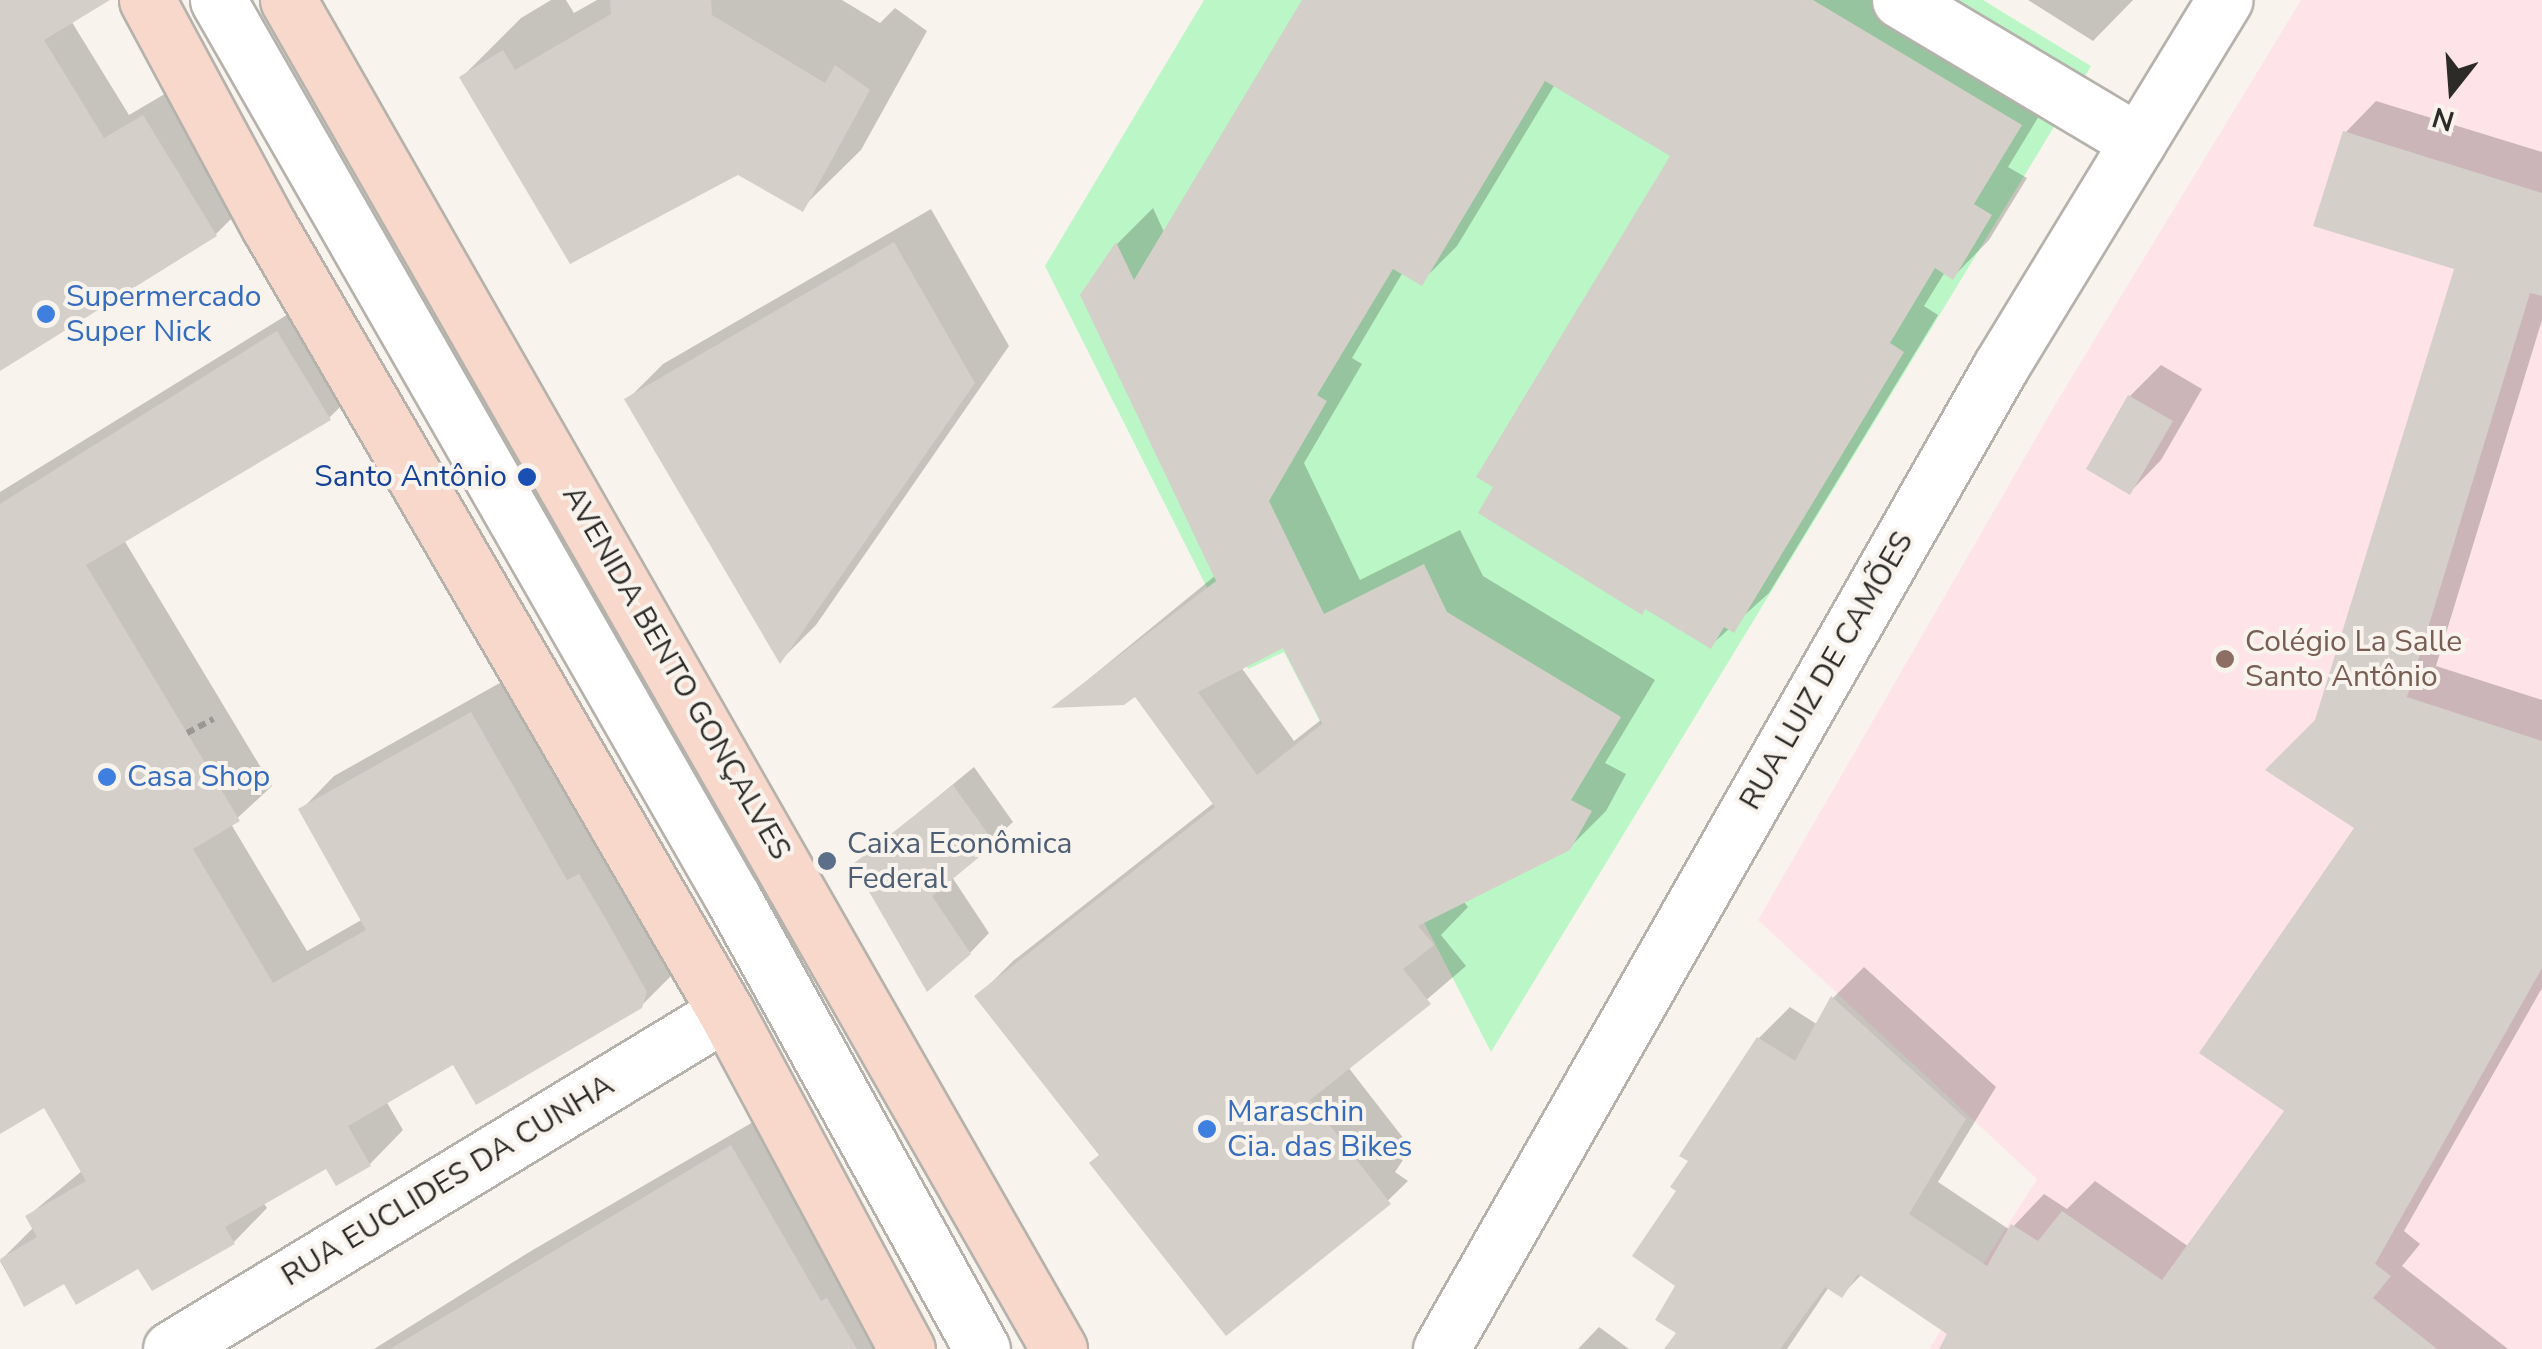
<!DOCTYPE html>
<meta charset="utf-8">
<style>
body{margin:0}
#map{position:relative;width:2542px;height:1349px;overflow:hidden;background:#f8f4ed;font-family:"Nunito Sans",sans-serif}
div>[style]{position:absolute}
.education>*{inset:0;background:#fee3e8}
.green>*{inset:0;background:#bbf6c6}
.shadow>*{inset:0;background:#0003}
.building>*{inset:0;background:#d5cfca}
.path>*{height:6px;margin-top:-3px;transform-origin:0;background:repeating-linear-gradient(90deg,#9b9893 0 8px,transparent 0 13px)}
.roads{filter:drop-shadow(2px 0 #b5b2ac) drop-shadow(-2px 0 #b5b2ac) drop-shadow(0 2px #b5b2ac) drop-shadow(0 -2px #b5b2ac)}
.minor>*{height:55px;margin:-27.5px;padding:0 27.5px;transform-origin:27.5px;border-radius:27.5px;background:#fff}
.major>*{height:55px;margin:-27.5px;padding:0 27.5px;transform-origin:27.5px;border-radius:27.5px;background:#f7d8cb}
.dots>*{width:28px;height:28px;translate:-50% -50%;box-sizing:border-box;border:5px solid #f8f4ed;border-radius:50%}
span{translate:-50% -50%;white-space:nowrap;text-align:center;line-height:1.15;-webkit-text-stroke:8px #f8f4ed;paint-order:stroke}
.shop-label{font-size:30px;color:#366cbe}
.left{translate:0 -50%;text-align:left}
.transit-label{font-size:30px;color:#164399}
.right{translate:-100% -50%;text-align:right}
.education-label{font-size:30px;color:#785e54}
.street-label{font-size:30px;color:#2c2b28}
.service-label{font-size:30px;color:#4e5e75}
.north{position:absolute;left:2402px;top:40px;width:100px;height:100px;-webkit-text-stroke:8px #f8f4ed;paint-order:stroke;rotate:197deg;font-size:28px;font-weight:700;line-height:40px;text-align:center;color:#2c2b28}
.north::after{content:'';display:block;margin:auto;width:35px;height:45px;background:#2c2b28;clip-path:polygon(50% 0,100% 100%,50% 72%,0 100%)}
</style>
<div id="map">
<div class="education">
<div style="clip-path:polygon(2301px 0,2542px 0,2542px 1349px,1929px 1349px,2037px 1179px,1758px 920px,2059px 398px)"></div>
</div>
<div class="green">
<div style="clip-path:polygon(1204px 0,1983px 0,2091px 66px,1491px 1052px,1284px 652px,1248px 669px,1045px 266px)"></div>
</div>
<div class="shadow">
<div style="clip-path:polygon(0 0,89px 0,70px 19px,129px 115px,168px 92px,240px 210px,216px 234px,0 368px)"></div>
<div style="clip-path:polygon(551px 0,566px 0,574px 13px,597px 0,842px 0,880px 23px,895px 8px,927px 31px,861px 150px,802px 208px,739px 172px,462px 77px,521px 18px)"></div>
<div style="clip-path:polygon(evenodd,1305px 0,1909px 0,2056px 88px,2008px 167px,2027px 178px,1989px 240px,1953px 277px,1945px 272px,1924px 306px,1938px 315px,1769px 593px,1710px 646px,1674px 155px,1555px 84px,1457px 246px,1421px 282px,1403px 272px,1352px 358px,1362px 364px,1304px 463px,1360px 580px,1460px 530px,1483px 576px,1655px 680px,1605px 763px,1626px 774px,1606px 811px,1569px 848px,1463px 901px,1468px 907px,1441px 935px,1466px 966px,1348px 1067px,1411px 1148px,1395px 1172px,1408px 1181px,1372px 1216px,1102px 1154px,977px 997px,1013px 961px,1215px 802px,1136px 693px,1057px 705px,1216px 575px,1083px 296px,1118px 243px,1153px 208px,1165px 234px,1305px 0,1284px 644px,1322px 719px,1294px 741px,1241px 667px,1284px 644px)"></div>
<div style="clip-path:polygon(2028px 0,2133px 0,2093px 41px)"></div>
<div style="clip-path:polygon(2376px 101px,2542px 152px,2542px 320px,2436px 666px,2542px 700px,2542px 988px,2404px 1231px,2420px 1244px,2402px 1266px,2508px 1349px,1942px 1349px,1951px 1333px,1862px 1274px,1842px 1295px,1829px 1287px,1787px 1349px,1667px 1349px,1679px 1332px,1680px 1190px,1759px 1038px,1790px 1007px,1818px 1025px,1833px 998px,1864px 967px,1996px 1087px,1938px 1182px,2010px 1230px,2044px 1194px,2067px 1209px,2095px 1181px,2189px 1247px,2288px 1110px,2358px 828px,2317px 721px,2457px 267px,2345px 133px)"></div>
<div style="clip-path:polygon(931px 209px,1009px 346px,816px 625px,781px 660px,627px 400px,663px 364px)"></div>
<div style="clip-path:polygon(311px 300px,363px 384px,329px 418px,124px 540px,272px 786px,231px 824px,307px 951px,363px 919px,301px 810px,334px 776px,505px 680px,675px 972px,641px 1006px,454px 1062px,386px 1101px,403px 1130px,370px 1164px,327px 1165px,263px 1202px,267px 1208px,234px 1242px,64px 1280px,24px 1304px,0 1261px,34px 1227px,28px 1216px,83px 1170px,45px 1104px,0 1131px,0 492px)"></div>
<div style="clip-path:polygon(2161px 365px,2202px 389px,2161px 460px,2130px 492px,2130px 396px)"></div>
<div style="clip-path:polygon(974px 767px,1013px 822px,952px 877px,989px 933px,970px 953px,856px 864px)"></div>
<div style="clip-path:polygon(760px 1118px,902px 1349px,374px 1349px,531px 1251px)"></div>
<div style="clip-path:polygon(1599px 1327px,1629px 1349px,1578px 1349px)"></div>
</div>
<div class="building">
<div style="clip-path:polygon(0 0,110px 0,44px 40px,104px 138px,143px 115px,217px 236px,0 371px)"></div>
<div style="clip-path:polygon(610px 0,711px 0,712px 15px,825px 83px,835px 65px,870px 90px,803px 212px,738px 175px,570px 264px,459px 77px,503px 50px,515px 70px,611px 14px)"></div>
<div style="clip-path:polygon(evenodd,1302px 0,1813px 0,2022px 125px,1974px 204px,1992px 215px,1953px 280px,1935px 268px,1890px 343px,1904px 352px,1734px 633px,1724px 627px,1711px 649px,1645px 609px,1642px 615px,1478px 513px,1493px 487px,1476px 477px,1670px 156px,1545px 81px,1422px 286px,1393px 269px,1317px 395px,1327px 401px,1269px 501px,1324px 614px,1424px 564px,1447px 612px,1621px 717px,1571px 800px,1592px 811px,1570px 850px,1418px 926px,1434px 945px,1403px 969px,1431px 1004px,1310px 1100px,1391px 1204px,1226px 1336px,1089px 1163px,1099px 1155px,974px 996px,1215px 807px,1135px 697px,1124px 705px,1051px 708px,1216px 581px,1080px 295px,1116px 242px,1134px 280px,1302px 0,1283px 648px,1322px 724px,1257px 775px,1198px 692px,1283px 648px)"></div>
<div style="clip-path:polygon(2343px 131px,2542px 193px,2542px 296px,2530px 293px,2407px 697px,2542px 741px,2542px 968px,2375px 1264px,2391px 1276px,2373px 1298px,2437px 1349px,1939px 1349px,1947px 1334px,1858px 1274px,1842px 1298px,1825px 1287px,1780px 1349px,1664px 1349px,1676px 1333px,1655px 1320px,1675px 1286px,1632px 1256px,1676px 1191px,1670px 1187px,1688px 1161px,1679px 1156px,1757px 1037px,1795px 1061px,1831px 996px,1966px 1119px,1909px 1214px,1987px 1266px,2011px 1224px,2038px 1241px,2062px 1211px,2162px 1280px,2284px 1111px,2199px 1053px,2354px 828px,2265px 770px,2315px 720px,2454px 269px,2313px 226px)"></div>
<div style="clip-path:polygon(894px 242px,975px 383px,780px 664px,624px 399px)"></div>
<div style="clip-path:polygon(277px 331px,331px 420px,86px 565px,240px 821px,193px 849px,273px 983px,366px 930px,298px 809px,471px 712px,567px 880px,579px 874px,604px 916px,647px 992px,642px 1008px,476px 1105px,453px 1065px,348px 1126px,371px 1166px,336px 1186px,326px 1169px,225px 1227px,235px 1244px,152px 1291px,138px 1269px,76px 1305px,64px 1284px,24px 1307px,0 1259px,37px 1237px,25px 1216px,86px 1181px,44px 1108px,0 1134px,0 504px)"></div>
<div style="clip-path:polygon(2128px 395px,2173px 421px,2130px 495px,2086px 469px)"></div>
<div style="clip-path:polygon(953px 785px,995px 844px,932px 896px,971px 954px,927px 992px,853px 864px)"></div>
<div style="clip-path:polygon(731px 1145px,821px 1301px,827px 1298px,857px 1349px,390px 1349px)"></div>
</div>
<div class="path">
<div style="left:187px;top:733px;width:30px;rotate:-28deg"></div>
</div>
<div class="roads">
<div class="minor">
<div style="left:218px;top:0;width:1035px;rotate:60.17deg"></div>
<div style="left:733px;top:898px;width:515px;rotate:61.1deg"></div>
<div style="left:1900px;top:0;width:277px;rotate:30.8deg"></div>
<div style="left:171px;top:1349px;width:649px;rotate:-31.27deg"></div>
<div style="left:1441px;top:1349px;width:1131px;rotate:-60.33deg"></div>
<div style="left:2001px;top:366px;width:429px;rotate:-58.6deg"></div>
</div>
<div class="major">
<div style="left:147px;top:0;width:259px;rotate:61.7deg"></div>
<div style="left:270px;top:228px;width:907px;rotate:59.82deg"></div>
<div style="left:726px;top:1012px;width:383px;rotate:61.8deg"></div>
<div style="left:288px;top:0;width:1554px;rotate:60.25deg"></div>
</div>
</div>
<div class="dots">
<div style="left:46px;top:314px;background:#3f7fe0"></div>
<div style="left:527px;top:477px;background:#1a4fb4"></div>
<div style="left:2225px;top:659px;background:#8d6e63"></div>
<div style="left:107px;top:777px;background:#3f7fe0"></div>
<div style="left:827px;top:861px;background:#5c6f8a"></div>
<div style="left:1207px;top:1129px;background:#3f7fe0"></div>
</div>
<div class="shop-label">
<span class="left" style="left:66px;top:314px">Supermercado<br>Super Nick</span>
<span class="left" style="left:127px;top:777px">Casa Shop</span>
<span class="left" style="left:1227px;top:1129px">Maraschin<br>Cia. das Bikes</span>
</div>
<div class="transit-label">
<span class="right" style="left:507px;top:477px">Santo Antônio</span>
</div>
<div class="education-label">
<span class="left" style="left:2245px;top:659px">Colégio La Salle<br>Santo Antônio</span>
</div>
<div class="street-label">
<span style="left:1827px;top:671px;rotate:-60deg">RUA LUIZ DE CAMÕES</span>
<span style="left:676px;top:673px;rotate:60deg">AVENIDA BENTO GONÇALVES</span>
<span style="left:448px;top:1181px;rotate:-31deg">RUA EUCLIDES DA CUNHA</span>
</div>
<div class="service-label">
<span class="left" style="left:847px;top:861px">Caixa Econômica<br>Federal</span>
</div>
<div class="north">N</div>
</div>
